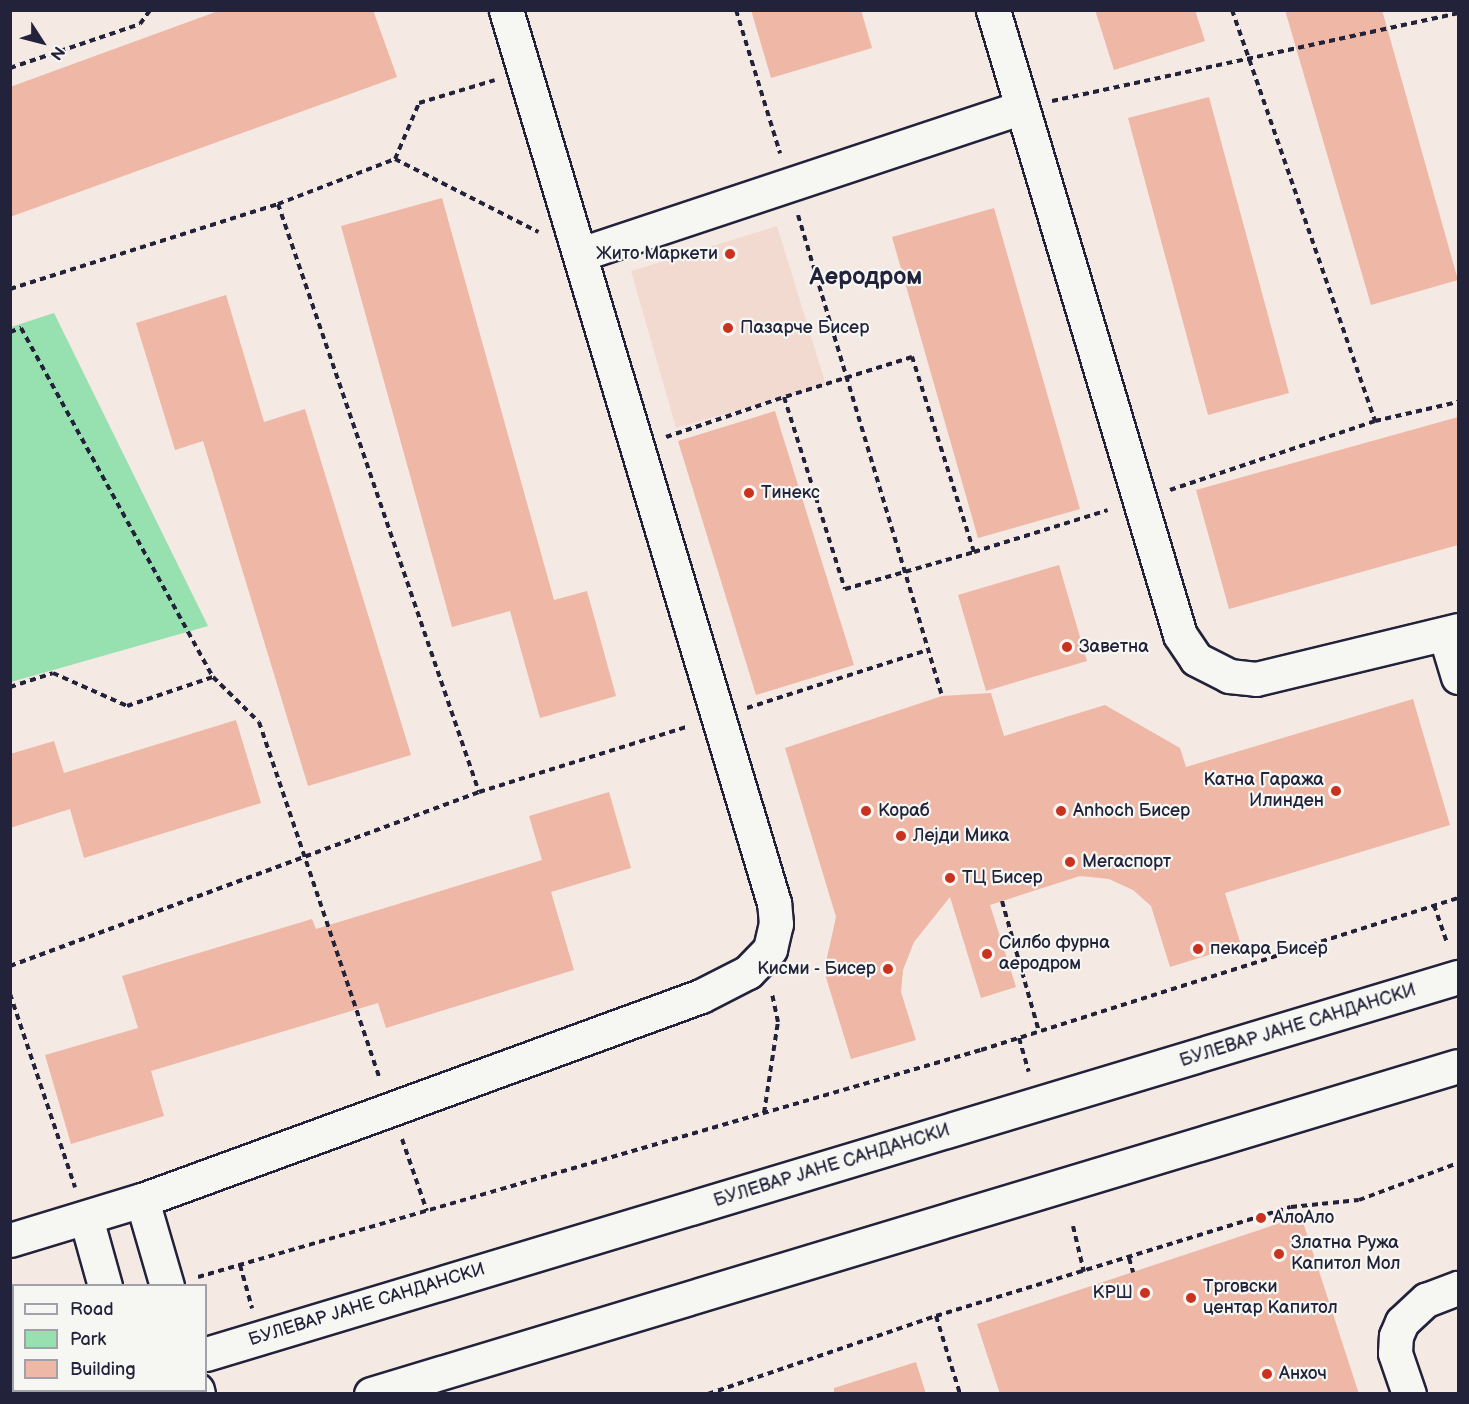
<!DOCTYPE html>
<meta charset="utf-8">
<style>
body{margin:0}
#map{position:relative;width:1469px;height:1404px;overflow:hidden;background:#f5e9e3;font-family:"Balsamiq Sans",sans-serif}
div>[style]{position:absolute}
.built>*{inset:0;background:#f3dad1}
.green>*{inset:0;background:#97e0af}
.building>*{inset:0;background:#efb7a6}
.path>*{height:4px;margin-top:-2px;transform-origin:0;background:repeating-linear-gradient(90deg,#22223b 0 6px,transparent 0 10.5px)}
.roads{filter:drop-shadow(2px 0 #22223b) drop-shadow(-2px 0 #22223b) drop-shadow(0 2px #22223b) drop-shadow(0 -2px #22223b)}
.minor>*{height:33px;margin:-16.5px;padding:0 16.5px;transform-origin:16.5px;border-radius:16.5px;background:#f6f6f2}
.dots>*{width:16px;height:16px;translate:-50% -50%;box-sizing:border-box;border:3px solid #f6f6f2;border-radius:50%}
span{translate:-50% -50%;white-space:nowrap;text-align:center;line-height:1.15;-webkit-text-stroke:4.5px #f6f6f2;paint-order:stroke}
.poi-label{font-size:18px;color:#22223b}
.right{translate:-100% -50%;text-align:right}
.left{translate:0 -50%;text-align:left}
.street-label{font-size:18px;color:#22223b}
.district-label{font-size:24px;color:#22223b;font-weight:700}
.frame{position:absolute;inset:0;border:12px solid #22223b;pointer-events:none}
.legend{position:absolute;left:12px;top:1284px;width:195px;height:108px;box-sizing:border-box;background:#f6f6f2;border:2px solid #a1a1a9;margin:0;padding:8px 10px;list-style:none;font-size:18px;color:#22223b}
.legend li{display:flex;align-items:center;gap:12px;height:30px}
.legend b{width:30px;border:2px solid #a1a1a9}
.north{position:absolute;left:12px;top:12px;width:60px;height:60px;-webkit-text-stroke:4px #f6f6f2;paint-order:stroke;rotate:126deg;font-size:16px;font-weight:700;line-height:24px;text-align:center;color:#22223b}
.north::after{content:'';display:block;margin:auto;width:21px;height:27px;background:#22223b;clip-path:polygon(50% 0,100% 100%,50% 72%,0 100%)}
</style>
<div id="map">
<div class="built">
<div style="clip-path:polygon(777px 226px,826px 385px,676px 428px,631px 271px)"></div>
</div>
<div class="green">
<div style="clip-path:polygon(54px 313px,208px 626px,11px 682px,11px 327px)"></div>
</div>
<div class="building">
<div style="clip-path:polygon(221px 10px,373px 10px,397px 77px,10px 217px,10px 87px)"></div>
<div style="clip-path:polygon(751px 10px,861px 10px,872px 48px,771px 78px)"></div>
<div style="clip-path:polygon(1095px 10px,1195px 10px,1205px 41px,1114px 70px)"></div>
<div style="clip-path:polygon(1285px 10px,1382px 10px,1458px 280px,1371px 305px)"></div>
<div style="clip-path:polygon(1209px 97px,1289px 393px,1208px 415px,1128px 118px)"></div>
<div style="clip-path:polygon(442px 198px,554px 600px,587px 591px,616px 696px,540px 718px,510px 611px,452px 627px,341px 226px)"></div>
<div style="clip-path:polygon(994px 208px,1080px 509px,978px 538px,892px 237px)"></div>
<div style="clip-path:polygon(226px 295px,264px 422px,305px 409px,411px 755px,308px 786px,203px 441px,175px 450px,136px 323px)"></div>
<div style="clip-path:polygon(775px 411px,854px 665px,756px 695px,678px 441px)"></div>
<div style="clip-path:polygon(1458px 417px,1458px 545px,1229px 609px,1196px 490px)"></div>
<div style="clip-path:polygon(1059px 565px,1087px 661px,986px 691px,958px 595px)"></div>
<div style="clip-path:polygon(991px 693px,1004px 736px,1105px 705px,1180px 748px,1186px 767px,1413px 699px,1450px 825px,1225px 893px,1241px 945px,1170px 967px,1151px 906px,1133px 890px,1109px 879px,1080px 876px,990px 905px,1016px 987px,981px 998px,950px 897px,914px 942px,903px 970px,901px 992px,916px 1040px,851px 1059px,824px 971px,836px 917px,785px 748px,942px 696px)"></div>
<div style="clip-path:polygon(236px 720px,261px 803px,84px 858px,70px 809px,10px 828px,10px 754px,54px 741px,64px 773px)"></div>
<div style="clip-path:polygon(609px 792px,631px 868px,551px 892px,574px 970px,386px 1028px,378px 1003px,151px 1071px,164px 1116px,71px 1144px,45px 1055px,138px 1028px,122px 976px,312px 919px,316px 929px,542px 860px,529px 816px)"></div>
<div style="clip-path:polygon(1301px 1216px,1359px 1394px,1000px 1394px,977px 1324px)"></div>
<div style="clip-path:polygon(916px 1362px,926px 1394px,834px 1394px,834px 1388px)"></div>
</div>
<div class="path">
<div style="left:736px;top:10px;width:150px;rotate:72.9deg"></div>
<div style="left:1232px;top:10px;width:435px;rotate:70.8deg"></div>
<div style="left:10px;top:68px;width:137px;rotate:-18.7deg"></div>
<div style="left:140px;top:24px;width:17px;rotate:-54deg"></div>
<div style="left:1052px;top:101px;width:415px;rotate:-12.2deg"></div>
<div style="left:395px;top:159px;width:61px;rotate:-66.8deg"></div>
<div style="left:419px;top:103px;width:79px;rotate:-16.8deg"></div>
<div style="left:278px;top:204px;width:621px;rotate:71.13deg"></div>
<div style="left:798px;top:215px;width:502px;rotate:73.33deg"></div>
<div style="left:10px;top:289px;width:281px;rotate:-17.6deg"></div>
<div style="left:278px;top:204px;width:125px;rotate:-21deg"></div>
<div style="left:395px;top:159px;width:161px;rotate:27deg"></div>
<div style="left:10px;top:332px;width:12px;rotate:-20deg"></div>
<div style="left:21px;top:328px;width:398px;rotate:61.2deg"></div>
<div style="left:213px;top:677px;width:64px;rotate:44.4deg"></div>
<div style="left:259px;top:722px;width:377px;rotate:71.3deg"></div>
<div style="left:666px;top:437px;width:125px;rotate:-18.7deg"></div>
<div style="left:1170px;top:490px;width:216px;rotate:-18.6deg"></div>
<div style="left:1375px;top:421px;width:85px;rotate:-12.9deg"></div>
<div style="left:974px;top:552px;width:205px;rotate:-107.6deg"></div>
<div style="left:912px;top:357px;width:134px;rotate:162.6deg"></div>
<div style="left:784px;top:397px;width:201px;rotate:72.4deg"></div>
<div style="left:845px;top:589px;width:134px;rotate:-16deg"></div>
<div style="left:974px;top:552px;width:140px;rotate:-17.4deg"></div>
<div style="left:10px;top:687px;width:45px;rotate:-18deg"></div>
<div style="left:53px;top:673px;width:81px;rotate:24deg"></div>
<div style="left:127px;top:706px;width:91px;rotate:-18.6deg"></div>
<div style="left:747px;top:708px;width:190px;rotate:-17.8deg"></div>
<div style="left:1002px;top:901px;width:136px;rotate:74.2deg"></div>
<div style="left:1434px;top:905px;width:39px;rotate:71deg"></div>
<div style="left:10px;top:966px;width:500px;rotate:-20.35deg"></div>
<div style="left:479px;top:792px;width:220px;rotate:-17.4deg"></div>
<div style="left:10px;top:994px;width:204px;rotate:71.4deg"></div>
<div style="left:1019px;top:1038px;width:35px;rotate:74deg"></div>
<div style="left:764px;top:1113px;width:92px;rotate:-81.3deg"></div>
<div style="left:778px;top:1022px;width:29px;rotate:-102deg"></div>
<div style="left:402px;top:1139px;width:76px;rotate:70.9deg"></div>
<div style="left:1073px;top:1226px;width:47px;rotate:76.6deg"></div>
<div style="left:1129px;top:1258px;width:15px;rotate:74deg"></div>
<div style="left:240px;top:1265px;width:45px;rotate:74.4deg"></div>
<div style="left:198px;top:1277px;width:815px;rotate:-16.17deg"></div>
<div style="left:981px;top:1050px;width:501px;rotate:-17.67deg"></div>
<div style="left:936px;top:1316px;width:82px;rotate:72.9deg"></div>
<div style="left:10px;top:1333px;width:4px;rotate:-14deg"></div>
<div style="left:708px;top:1394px;width:241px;rotate:-18.9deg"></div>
<div style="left:936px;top:1316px;width:371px;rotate:-17.1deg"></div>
<div style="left:1291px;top:1207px;width:68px;rotate:-5.9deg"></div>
<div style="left:1359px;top:1200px;width:106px;rotate:-20.5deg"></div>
</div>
<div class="roads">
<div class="minor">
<div style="left:993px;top:10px;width:652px;rotate:73.34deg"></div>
<div style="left:1180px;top:635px;width:29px;rotate:56deg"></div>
<div style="left:1196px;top:659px;width:37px;rotate:27deg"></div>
<div style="left:1229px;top:676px;width:27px;rotate:6deg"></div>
<div style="left:1256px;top:679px;width:208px;rotate:-13.6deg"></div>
<div style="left:581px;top:254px;width:463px;rotate:-18.4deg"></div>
<div style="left:1445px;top:634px;width:45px;rotate:73.2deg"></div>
<div style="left:142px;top:1200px;width:90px;rotate:73.8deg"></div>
<div style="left:86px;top:1218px;width:71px;rotate:74.4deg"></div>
<div style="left:10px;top:1240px;width:138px;rotate:-16.9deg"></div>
<div style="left:142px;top:1200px;width:595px;rotate:-20.05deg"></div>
<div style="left:701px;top:996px;width:53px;rotate:-27.1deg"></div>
<div style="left:748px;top:972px;width:32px;rotate:-46deg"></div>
<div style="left:770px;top:949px;width:26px;rotate:-77deg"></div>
<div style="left:776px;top:924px;width:21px;rotate:-95deg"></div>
<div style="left:774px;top:903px;width:932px;rotate:-106.71deg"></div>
<div style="left:206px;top:1354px;width:1308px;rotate:-16.76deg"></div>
<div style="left:135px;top:1390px;width:4px;rotate:76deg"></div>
<div style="left:197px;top:1390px;width:4px;rotate:76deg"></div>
<div style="left:76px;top:1394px;width:11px;rotate:-22deg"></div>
<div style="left:371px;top:1394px;width:1135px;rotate:-16.79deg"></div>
<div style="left:1409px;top:1394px;width:43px;rotate:-108.9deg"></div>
<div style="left:1395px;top:1353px;width:17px;rotate:-87deg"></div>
<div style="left:1396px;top:1336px;width:15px;rotate:-67deg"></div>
<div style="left:1402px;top:1322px;width:33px;rotate:-43deg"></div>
<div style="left:1426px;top:1300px;width:34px;rotate:-21deg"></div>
</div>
</div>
<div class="dots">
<div style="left:730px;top:254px;background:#c8321e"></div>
<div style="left:728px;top:328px;background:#c8321e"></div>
<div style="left:749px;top:493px;background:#c8321e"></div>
<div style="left:1067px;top:647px;background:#c8321e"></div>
<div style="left:1336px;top:791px;background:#c8321e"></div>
<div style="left:866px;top:811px;background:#c8321e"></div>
<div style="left:1061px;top:811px;background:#c8321e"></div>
<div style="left:901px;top:836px;background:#c8321e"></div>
<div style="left:1070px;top:862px;background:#c8321e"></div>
<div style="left:950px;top:878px;background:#c8321e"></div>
<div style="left:1198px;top:949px;background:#c8321e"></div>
<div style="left:987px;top:954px;background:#c8321e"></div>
<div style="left:888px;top:969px;background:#c8321e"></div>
<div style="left:1261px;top:1218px;background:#c8321e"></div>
<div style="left:1279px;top:1254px;background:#c8321e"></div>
<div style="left:1145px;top:1293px;background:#c8321e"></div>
<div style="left:1191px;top:1298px;background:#c8321e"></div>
<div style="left:1267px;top:1374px;background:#c8321e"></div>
</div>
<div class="poi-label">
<span class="right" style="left:718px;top:254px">Жито Маркети</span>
<span class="left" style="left:740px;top:328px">Пазарче Бисер</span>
<span class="left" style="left:761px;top:493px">Тинекс</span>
<span class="left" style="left:1079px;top:647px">Заветна</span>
<span class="right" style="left:1324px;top:791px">Катна Гаража<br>Илинден</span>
<span class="left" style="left:878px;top:811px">Кораб</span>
<span class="left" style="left:1073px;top:811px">Anhoch Бисер</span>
<span class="left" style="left:913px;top:836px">Лејди Мика</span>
<span class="left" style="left:1082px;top:862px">Мегаспорт</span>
<span class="left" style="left:962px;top:878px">ТЦ Бисер</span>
<span class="left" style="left:999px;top:954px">Силбо фурна<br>аеродром</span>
<span class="left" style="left:1210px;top:949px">пекара Бисер</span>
<span class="right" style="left:876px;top:969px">Кисми - Бисер</span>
<span class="left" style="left:1273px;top:1218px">АлоАло</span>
<span class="left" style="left:1291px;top:1254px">Златна Ружа<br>Капитол Мол</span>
<span class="left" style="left:1203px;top:1298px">Трговски<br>центар Капитол</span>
<span class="right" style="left:1133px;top:1293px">КРШ</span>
<span class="left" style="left:1279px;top:1374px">Анхоч</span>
</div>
<div class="street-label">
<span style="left:1298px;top:1026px;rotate:-17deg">БУЛЕВАР ЈАНЕ САНДАНСКИ</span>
<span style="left:832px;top:1166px;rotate:-17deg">БУЛЕВАР ЈАНЕ САНДАНСКИ</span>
<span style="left:367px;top:1305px;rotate:-17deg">БУЛЕВАР ЈАНЕ САНДАНСКИ</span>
</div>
<div class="district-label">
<span style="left:866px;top:277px">Аеродром</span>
</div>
<div class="frame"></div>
<ul class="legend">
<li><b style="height:8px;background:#f6f6f2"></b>Road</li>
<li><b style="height:16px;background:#97e0af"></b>Park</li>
<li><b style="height:16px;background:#efb7a6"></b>Building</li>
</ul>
<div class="north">N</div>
</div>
